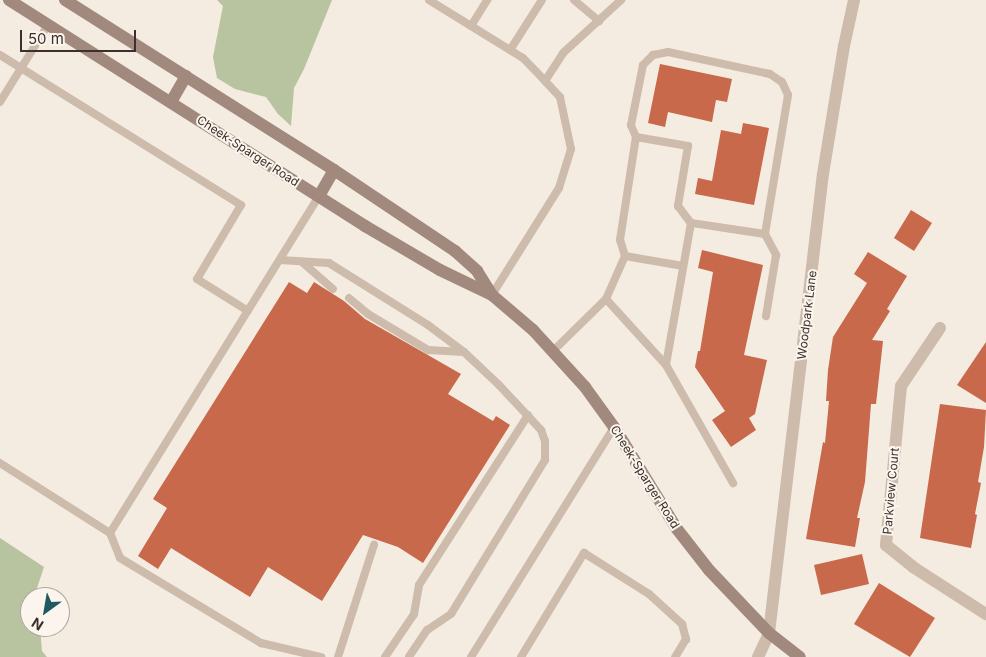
<!DOCTYPE html>
<style>
body{margin:0}
#map{position:relative;width:986px;height:657px;overflow:hidden;background:#f4ebe1;font-family:Inter,sans-serif}
div>[style]{position:absolute}
.green>*{inset:0;background:#b8c4a0}
.building>*{inset:0;background:#c8694b}
.service>*{height:8px;margin:-4px;padding:0 4px;transform-origin:4px;border-radius:4px;background:#cdbbac}
.minor>*{height:12px;margin:-6px;padding:0 6px;transform-origin:6px;border-radius:6px;background:#cdbbac}
.tertiary>*{height:12px;margin:-6px;padding:0 6px;transform-origin:6px;border-radius:6px;background:#cdbbac}
.secondary>*{height:12px;margin:-6px;padding:0 6px;transform-origin:6px;border-radius:6px;background:#a18a7d}
span{translate:-50% -50%;white-space:nowrap;text-align:center;line-height:1.15;-webkit-text-stroke:4px #fbf5ee;paint-order:stroke}
.street-label{font-size:12px;color:#3b302b}
.north{position:absolute;left:20px;top:587px;width:50px;height:50px;box-sizing:border-box;background:#fbf5ee;border:1px solid #aea6a0;border-radius:50%;rotate:212deg;font-size:14px;font-weight:700;line-height:20px;text-align:center;color:#3b302b}
.north::after{content:'';display:block;margin:auto;width:18px;height:22px;background:#1f5a5e;clip-path:polygon(50% 0,100% 100%,50% 72%,0 100%)}
.scale{position:absolute;left:20px;top:30px;width:116px;height:22px;box-sizing:border-box;border:2px solid #3b302b;border-top:0;padding-left:6px;font-size:15px;line-height:18px;white-space:nowrap;color:#3b302b;-webkit-text-stroke:4px #fbf5ee;paint-order:stroke}
</style>
<div id="map">
<div class="green">
<div style="clip-path:polygon(217px 0,332px 0,304px 69px,294px 88px,291px 126px,278px 114px,266px 97px,235px 89px,217px 78px,213px 57px,223px 6px)"></div>
<div style="clip-path:polygon(0 538px,44px 567px,37px 588px,38px 597px,30px 597px,30px 627px,40px 627px,42px 651px,47px 657px,0 657px)"></div>
</div>
<div class="building">
<div style="clip-path:polygon(660px 64px,732px 79px,727px 102px,716px 100px,712px 122px,668px 112px,665px 127px,648px 123px)"></div>
<div style="clip-path:polygon(743px 123px,769px 128px,754px 205px,695px 194px,698px 178px,712px 181px,721px 130px,741px 134px)"></div>
<div style="clip-path:polygon(911px 210px,932px 223px,914px 251px,894px 238px)"></div>
<div style="clip-path:polygon(702px 250px,763px 265px,744px 355px,767px 360px,755px 414px,749px 418px,756px 430px,731px 447px,712px 420px,725px 411px,695px 367px,698px 351px,700px 351px,713px 272px,698px 268px)"></div>
<div style="clip-path:polygon(868px 252px,907px 276px,887px 309px,890px 311px,872px 340px,883px 341px,876px 404px,871px 404px,865px 482px,857px 518px,860px 518px,855px 547px,806px 539px,823px 442px,825px 443px,829px 401px,826px 401px,828px 370px,833px 337px,867px 283px,854px 274px)"></div>
<div style="clip-path:polygon(289px 282px,307px 293px,314px 282px,344px 301px,365px 319px,461px 374px,448px 394px,493px 421px,496px 416px,510px 425px,423px 563px,398px 547px,363px 535px,322px 601px,268px 567px,250px 597px,171px 548px,158px 569px,138px 556px,167px 508px,153px 499px)"></div>
<div style="clip-path:polygon(986px 342px,986px 403px,957px 385px)"></div>
<div style="clip-path:polygon(940px 404px,986px 410px,984px 447px,978px 482px,981px 483px,975px 514px,977px 515px,971px 548px,920px 538px)"></div>
<div style="clip-path:polygon(862px 554px,869px 584px,821px 595px,814px 565px)"></div>
<div style="clip-path:polygon(879px 583px,935px 618px,910px 657px,854px 624px)"></div>
</div>
<div class="service">
<div style="left:429px;top:0;width:110px;rotate:31.7deg"></div>
<div style="left:523px;top:58px;width:32px;rotate:46deg"></div>
<div style="left:545px;top:81px;width:22px;rotate:47deg"></div>
<div style="left:560px;top:97px;width:53px;rotate:78.1deg"></div>
<div style="left:571px;top:149px;width:41px;rotate:107.1deg"></div>
<div style="left:559px;top:188px;width:126px;rotate:122.1deg"></div>
<div style="left:574px;top:0;width:33px;rotate:40deg"></div>
<div style="left:471px;top:26px;width:31px;rotate:-58deg"></div>
<div style="left:510px;top:50px;width:59px;rotate:-57.4deg"></div>
<div style="left:0;top:55px;width:284px;rotate:31.9deg"></div>
<div style="left:241px;top:205px;width:86px;rotate:120.7deg"></div>
<div style="left:197px;top:279px;width:60px;rotate:32.1deg"></div>
<div style="left:545px;top:81px;width:33px;rotate:-57deg"></div>
<div style="left:563px;top:53px;width:79px;rotate:-42.4deg"></div>
<div style="left:0;top:102px;width:91px;rotate:-58.1deg"></div>
<div style="left:636px;top:137px;width:53px;rotate:9.8deg"></div>
<div style="left:688px;top:146px;width:61px;rotate:99.5deg"></div>
<div style="left:678px;top:206px;width:21px;rotate:53deg"></div>
<div style="left:765px;top:234px;width:24px;rotate:62deg"></div>
<div style="left:776px;top:255px;width:62px;rotate:99.3deg"></div>
<div style="left:625px;top:256px;width:59px;rotate:9.8deg"></div>
<div style="left:280px;top:260px;width:49px;rotate:3.5deg"></div>
<div style="left:329px;top:263px;width:117px;rotate:32.1deg"></div>
<div style="left:428px;top:325px;width:45px;rotate:36.9deg"></div>
<div style="left:464px;top:352px;width:48px;rotate:43.3deg"></div>
<div style="left:499px;top:385px;width:62px;rotate:47deg"></div>
<div style="left:541px;top:430px;width:12px;rotate:70deg"></div>
<div style="left:545px;top:441px;width:19px;rotate:90deg"></div>
<div style="left:545px;top:460px;width:180px;rotate:121.4deg"></div>
<div style="left:451px;top:614px;width:29px;rotate:146deg"></div>
<div style="left:427px;top:630px;width:32px;rotate:124deg"></div>
<div style="left:302px;top:262px;width:41px;rotate:41.1deg"></div>
<div style="left:349px;top:298px;width:25px;rotate:40deg"></div>
<div style="left:368px;top:314px;width:70px;rotate:31deg"></div>
<div style="left:428px;top:350px;width:36px;rotate:3deg"></div>
<div style="left:553px;top:351px;width:74px;rotate:-44.5deg"></div>
<div style="left:606px;top:299px;width:47px;rotate:-66.2deg"></div>
<div style="left:625px;top:256px;width:17px;rotate:-107deg"></div>
<div style="left:620px;top:240px;width:104px;rotate:-81.2deg"></div>
<div style="left:636px;top:137px;width:13px;rotate:-113deg"></div>
<div style="left:631px;top:125px;width:61px;rotate:-78.7deg"></div>
<div style="left:643px;top:65px;width:14px;rotate:-45deg"></div>
<div style="left:653px;top:55px;width:15px;rotate:-11deg"></div>
<div style="left:668px;top:52px;width:104px;rotate:12.2deg"></div>
<div style="left:770px;top:74px;width:14px;rotate:34deg"></div>
<div style="left:782px;top:82px;width:14px;rotate:65deg"></div>
<div style="left:788px;top:95px;width:141px;rotate:99.4deg"></div>
<div style="left:765px;top:234px;width:75px;rotate:-171.5deg"></div>
<div style="left:691px;top:223px;width:144px;rotate:100deg"></div>
<div style="left:666px;top:365px;width:89px;rotate:-132.3deg"></div>
<div style="left:666px;top:365px;width:136px;rotate:60.4deg"></div>
<div style="left:0;top:463px;width:130px;rotate:32.5deg"></div>
<div style="left:110px;top:533px;width:397px;rotate:-58.2deg"></div>
<div style="left:110px;top:533px;width:27px;rotate:68deg"></div>
<div style="left:120px;top:558px;width:165px;rotate:31.1deg"></div>
<div style="left:261px;top:643px;width:62px;rotate:13.1deg"></div>
<div style="left:338px;top:657px;width:118px;rotate:-72.2deg"></div>
<div style="left:385px;top:657px;width:52px;rotate:-56deg"></div>
<div style="left:414px;top:614px;width:29px;rotate:-80deg"></div>
<div style="left:419px;top:585px;width:202px;rotate:-57.3deg"></div>
<div style="left:471px;top:657px;width:271px;rotate:-58.1deg"></div>
<div style="left:521px;top:657px;width:122px;rotate:-58.8deg"></div>
<div style="left:584px;top:553px;width:77px;rotate:32.2deg"></div>
<div style="left:649px;top:594px;width:45px;rotate:42.3deg"></div>
<div style="left:682px;top:624px;width:16px;rotate:75deg"></div>
<div style="left:686px;top:639px;width:21px;rotate:121deg"></div>
</div>
<div class="minor">
<div style="left:940px;top:328px;width:70px;rotate:123.9deg"></div>
<div style="left:901px;top:386px;width:160px;rotate:95.4deg"></div>
<div style="left:886px;top:545px;width:35px;rotate:39deg"></div>
<div style="left:913px;top:567px;width:87px;rotate:32.8deg"></div>
</div>
<div class="tertiary">
<div style="left:758px;top:657px;width:26px;rotate:-65deg"></div>
<div style="left:769px;top:633px;width:462px;rotate:-83.3deg"></div>
<div style="left:823px;top:174px;width:130px;rotate:-80.7deg"></div>
<div style="left:844px;top:46px;width:47px;rotate:-77.7deg"></div>
</div>
<div class="secondary">
<div style="left:9px;top:0;width:422px;rotate:32.4deg"></div>
<div style="left:365px;top:226px;width:87px;rotate:30.4deg"></div>
<div style="left:440px;top:270px;width:58px;rotate:25.7deg"></div>
<div style="left:65px;top:0;width:318px;rotate:32.3deg"></div>
<div style="left:334px;top:170px;width:146px;rotate:33.8deg"></div>
<div style="left:455px;top:251px;width:30px;rotate:42deg"></div>
<div style="left:477px;top:271px;width:28px;rotate:58deg"></div>
<div style="left:492px;top:295px;width:54px;rotate:40.5deg"></div>
<div style="left:533px;top:330px;width:77px;rotate:47.6deg"></div>
<div style="left:585px;top:387px;width:49px;rotate:54.1deg"></div>
<div style="left:614px;top:427px;width:120px;rotate:58.3deg"></div>
<div style="left:677px;top:529px;width:52px;rotate:52deg"></div>
<div style="left:709px;top:570px;width:87px;rotate:46.4deg"></div>
<div style="left:769px;top:633px;width:39px;rotate:38deg"></div>
<div style="left:171px;top:102px;width:30px;rotate:-60deg"></div>
<div style="left:319px;top:196px;width:30px;rotate:-60deg"></div>
</div>
<div class="street-label">
<span style="left:248px;top:151px;rotate:33deg">Cheek-Sparger Road</span>
<span style="left:807px;top:315px;rotate:-83deg">Woodpark Lane</span>
<span style="left:645px;top:477px;rotate:58deg">Cheek-Sparger Road</span>
<span style="left:891px;top:491px;rotate:-85deg">Parkview Court</span>
</div>
<div class="north">N</div>
<div class="scale">50 m</div>
</div>
